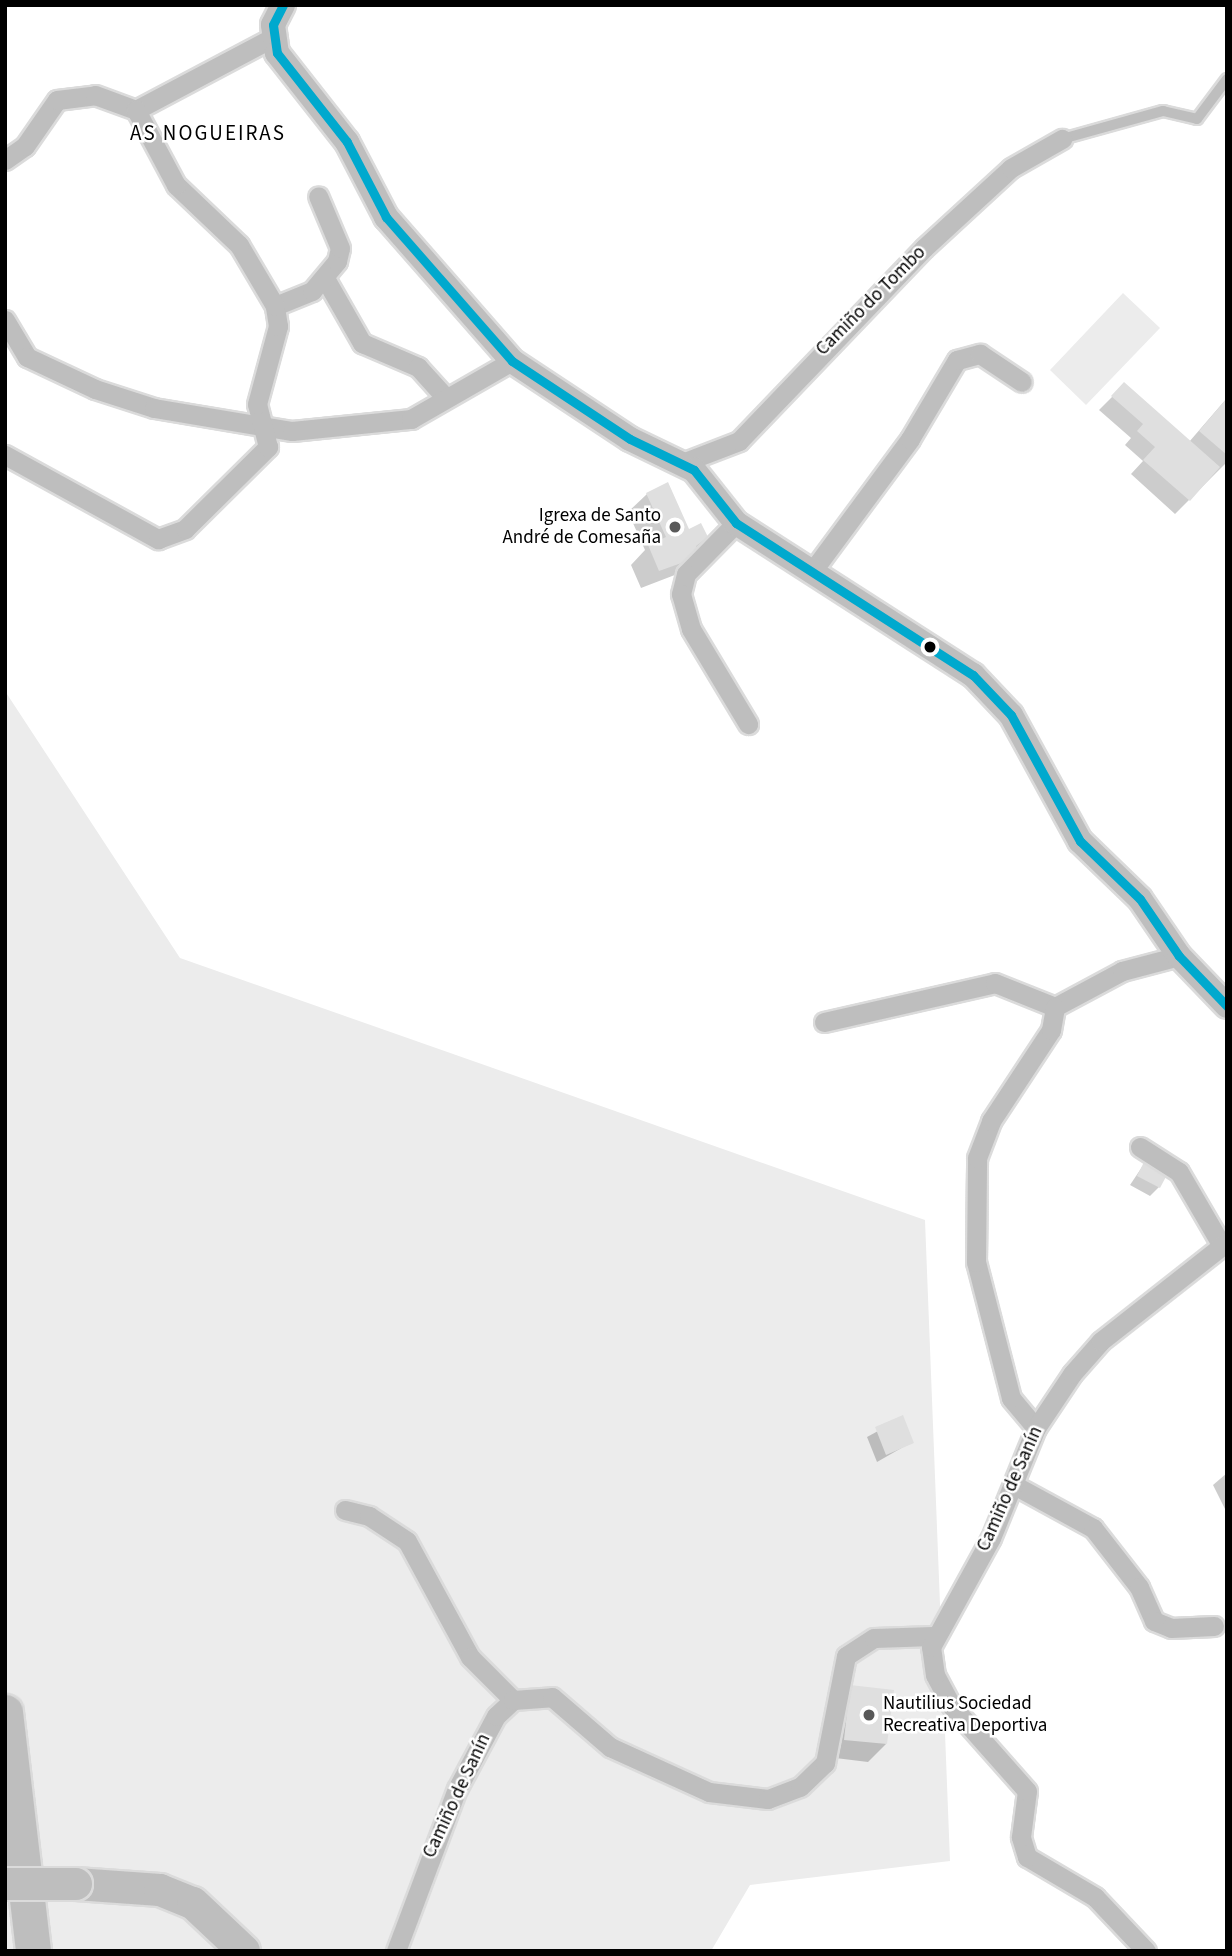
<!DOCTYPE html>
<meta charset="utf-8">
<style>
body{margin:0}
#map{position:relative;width:1232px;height:1956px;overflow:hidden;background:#fff;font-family:"Source Sans 3",sans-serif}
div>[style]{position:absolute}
.green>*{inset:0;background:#ececec}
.shadow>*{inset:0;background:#0003}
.building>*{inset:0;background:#dfdfdf}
.roads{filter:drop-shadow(2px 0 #dbdbdb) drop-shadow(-2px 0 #dbdbdb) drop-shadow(0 2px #dbdbdb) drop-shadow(0 -2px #dbdbdb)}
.service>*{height:10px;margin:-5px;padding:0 5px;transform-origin:5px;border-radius:5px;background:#bebebe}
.minor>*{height:19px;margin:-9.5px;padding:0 9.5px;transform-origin:9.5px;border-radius:9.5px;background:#bebebe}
.tertiary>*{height:24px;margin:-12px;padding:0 12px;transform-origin:12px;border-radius:12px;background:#bebebe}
.primary>*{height:32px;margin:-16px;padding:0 16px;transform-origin:16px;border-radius:16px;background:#bebebe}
.motorway>*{height:35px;margin:-17.5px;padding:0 17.5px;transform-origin:17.5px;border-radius:17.5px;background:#bebebe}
.bridges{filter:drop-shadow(2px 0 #dbdbdb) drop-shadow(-2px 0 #dbdbdb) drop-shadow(0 2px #dbdbdb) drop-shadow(0 -2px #dbdbdb)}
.primary-bridge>*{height:32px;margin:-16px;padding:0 16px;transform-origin:16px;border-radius:16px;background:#bebebe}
.bus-1>*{height:9px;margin:-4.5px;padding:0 4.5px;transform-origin:4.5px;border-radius:4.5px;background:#00a9ce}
.dots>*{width:19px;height:19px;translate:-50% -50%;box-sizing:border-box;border:4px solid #fff;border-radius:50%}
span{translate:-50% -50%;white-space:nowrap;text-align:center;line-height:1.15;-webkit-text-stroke:5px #fff;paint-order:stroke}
.street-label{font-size:19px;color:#000}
.poi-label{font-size:19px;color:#000}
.right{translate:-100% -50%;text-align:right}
.left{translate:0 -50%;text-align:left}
.neighbourhood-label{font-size:21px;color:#000;letter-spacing:2px}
.frame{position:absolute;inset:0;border:7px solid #000;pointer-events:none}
</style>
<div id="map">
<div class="green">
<div style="clip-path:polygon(1123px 293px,1160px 328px,1086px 405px,1050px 370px)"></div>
<div style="clip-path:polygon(5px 691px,180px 958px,925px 1220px,950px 1861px,750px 1885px,711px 1951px,5px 1951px)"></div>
</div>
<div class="shadow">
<div style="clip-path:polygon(1124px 385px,1189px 442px,1227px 398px,1227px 462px,1175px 514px,1131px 474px,1143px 461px,1125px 445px,1131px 438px,1099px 410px)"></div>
<div style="clip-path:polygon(647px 494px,688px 531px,700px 525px,705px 540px,680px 573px,641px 588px,631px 565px,645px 550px,628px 512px)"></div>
<div style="clip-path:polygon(1146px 1161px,1159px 1187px,1150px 1196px,1130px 1185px)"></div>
<div style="clip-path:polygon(902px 1418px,912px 1442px,877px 1462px,867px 1437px)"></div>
<div style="clip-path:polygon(1227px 1473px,1227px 1513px,1213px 1485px)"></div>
<div style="clip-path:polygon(851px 1686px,886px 1744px,868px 1762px,827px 1757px,833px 1705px)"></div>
</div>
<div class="building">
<div style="clip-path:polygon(1124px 382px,1220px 467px,1190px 501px,1143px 460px,1155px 447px,1137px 431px,1143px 424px,1111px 396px)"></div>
<div style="clip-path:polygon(1227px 398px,1227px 455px,1199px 431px)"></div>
<div style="clip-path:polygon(668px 482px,689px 529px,701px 523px,708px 537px,696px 546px,701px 556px,659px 571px,648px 545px,666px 537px,646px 493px)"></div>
<div style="clip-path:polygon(1146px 1158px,1169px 1171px,1160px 1188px,1137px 1176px)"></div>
<div style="clip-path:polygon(903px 1415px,914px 1443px,886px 1455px,875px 1427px)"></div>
<div style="clip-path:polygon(850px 1685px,894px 1690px,887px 1744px,844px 1740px)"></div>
</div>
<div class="roads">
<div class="service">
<div style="left:1062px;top:139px;width:105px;rotate:-15.5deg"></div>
<div style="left:1163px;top:111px;width:35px;rotate:13deg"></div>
<div style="left:1197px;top:119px;width:50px;rotate:-53.1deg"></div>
</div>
<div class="minor">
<div style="left:5px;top:160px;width:24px;rotate:-35deg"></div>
<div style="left:25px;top:146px;width:56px;rotate:-55.2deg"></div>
<div style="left:57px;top:100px;width:38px;rotate:-7deg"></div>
<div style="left:95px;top:95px;width:44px;rotate:20.1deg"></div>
<div style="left:136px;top:110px;width:154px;rotate:-27.9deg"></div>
<div style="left:326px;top:280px;width:73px;rotate:60.3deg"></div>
<div style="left:362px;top:343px;width:61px;rotate:23.2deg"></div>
<div style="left:418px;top:367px;width:40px;rotate:48deg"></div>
<div style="left:275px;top:306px;width:40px;rotate:-22deg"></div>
<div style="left:312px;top:291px;width:39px;rotate:-50deg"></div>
<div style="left:337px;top:261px;width:13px;rotate:-77deg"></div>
<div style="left:340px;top:248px;width:56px;rotate:-112.9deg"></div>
<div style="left:5px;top:320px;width:43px;rotate:59.3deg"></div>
<div style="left:27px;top:357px;width:75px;rotate:25.2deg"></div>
<div style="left:95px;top:389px;width:62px;rotate:17.9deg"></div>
<div style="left:154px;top:408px;width:140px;rotate:9.5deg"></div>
<div style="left:292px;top:431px;width:120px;rotate:-5.8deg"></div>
<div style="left:411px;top:419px;width:116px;rotate:-29.9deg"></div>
<div style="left:5px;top:455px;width:175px;rotate:28.8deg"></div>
<div style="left:158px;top:539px;width:29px;rotate:-20deg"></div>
<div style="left:185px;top:529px;width:117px;rotate:-44.7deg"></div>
<div style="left:268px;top:447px;width:44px;rotate:-104.3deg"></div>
<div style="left:257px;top:404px;width:81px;rotate:-74.9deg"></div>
<div style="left:278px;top:326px;width:20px;rotate:-99deg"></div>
<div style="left:275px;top:306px;width:71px;rotate:-120.5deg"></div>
<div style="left:239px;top:245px;width:87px;rotate:-136.4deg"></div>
<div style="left:176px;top:185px;width:85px;rotate:-118.1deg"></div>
<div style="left:682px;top:463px;width:61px;rotate:-21.1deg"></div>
<div style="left:739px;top:441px;width:267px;rotate:-46.2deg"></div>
<div style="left:924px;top:248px;width:118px;rotate:-42.6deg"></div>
<div style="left:1011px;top:168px;width:59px;rotate:-29.6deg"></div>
<div style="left:736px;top:523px;width:71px;rotate:134.4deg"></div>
<div style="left:686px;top:574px;width:21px;rotate:104deg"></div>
<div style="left:681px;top:594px;width:36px;rotate:74deg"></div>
<div style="left:691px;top:629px;width:111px;rotate:59deg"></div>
<div style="left:811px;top:573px;width:167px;rotate:-53.5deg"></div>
<div style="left:910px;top:439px;width:92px;rotate:-59.3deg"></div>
<div style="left:957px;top:360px;width:24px;rotate:-15deg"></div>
<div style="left:980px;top:354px;width:50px;rotate:33.7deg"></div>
<div style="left:824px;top:1022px;width:175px;rotate:-12.8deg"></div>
<div style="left:995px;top:983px;width:65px;rotate:21.8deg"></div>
<div style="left:1055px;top:1007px;width:76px;rotate:-28.2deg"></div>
<div style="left:1122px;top:971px;width:59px;rotate:-14.7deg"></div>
<div style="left:1140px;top:1147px;width:46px;rotate:32.7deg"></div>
<div style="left:1179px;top:1172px;width:86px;rotate:59.8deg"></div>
<div style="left:1036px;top:1428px;width:39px;rotate:-130deg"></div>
<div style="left:1011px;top:1398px;width:140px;rotate:-104.4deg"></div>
<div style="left:976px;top:1262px;width:104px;rotate:-89.4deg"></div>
<div style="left:977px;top:1158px;width:40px;rotate:-69deg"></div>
<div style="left:991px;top:1121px;width:109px;rotate:-56.6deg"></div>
<div style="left:1051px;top:1030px;width:23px;rotate:-80deg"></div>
<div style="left:1014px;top:1485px;width:90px;rotate:28.6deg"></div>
<div style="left:1093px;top:1528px;width:75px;rotate:52.1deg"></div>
<div style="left:1139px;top:1587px;width:37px;rotate:66deg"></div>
<div style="left:1154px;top:1621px;width:18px;rotate:22deg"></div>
<div style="left:1171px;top:1628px;width:43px;rotate:-2.7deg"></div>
<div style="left:345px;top:1510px;width:25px;rotate:14deg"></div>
<div style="left:369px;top:1516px;width:45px;rotate:33.3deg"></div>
<div style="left:407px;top:1541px;width:132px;rotate:61.5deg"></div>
<div style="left:470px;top:1657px;width:61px;rotate:45deg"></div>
<div style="left:396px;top:1951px;width:173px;rotate:-69.4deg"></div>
<div style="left:457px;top:1789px;width:83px;rotate:-61.9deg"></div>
<div style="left:496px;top:1716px;width:23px;rotate:-43deg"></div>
<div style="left:513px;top:1700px;width:39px;rotate:-4deg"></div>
<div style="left:552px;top:1697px;width:77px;rotate:40.8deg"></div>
<div style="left:610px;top:1747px;width:109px;rotate:24.4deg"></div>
<div style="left:709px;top:1792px;width:59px;rotate:6.8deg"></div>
<div style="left:768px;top:1799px;width:34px;rotate:-21deg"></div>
<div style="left:800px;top:1787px;width:35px;rotate:-44deg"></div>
<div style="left:825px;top:1763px;width:109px;rotate:-78.9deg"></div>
<div style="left:846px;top:1656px;width:33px;rotate:-33deg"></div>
<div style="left:874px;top:1638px;width:59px;rotate:-1.9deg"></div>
<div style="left:1146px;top:1951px;width:74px;rotate:-133.4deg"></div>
<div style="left:1095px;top:1897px;width:79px;rotate:-149.5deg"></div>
<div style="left:1027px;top:1857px;width:21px;rotate:-107deg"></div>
<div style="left:1021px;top:1837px;width:46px;rotate:-82.6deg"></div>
<div style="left:1027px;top:1791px;width:115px;rotate:-131.5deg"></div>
<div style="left:951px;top:1705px;width:34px;rotate:-118deg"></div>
<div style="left:935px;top:1675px;width:28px;rotate:-98deg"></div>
<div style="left:931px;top:1647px;width:124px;rotate:-61.2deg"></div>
<div style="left:991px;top:1538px;width:119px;rotate:-67.8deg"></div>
<div style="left:1036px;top:1428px;width:65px;rotate:-56.3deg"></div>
<div style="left:1072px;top:1374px;width:44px;rotate:-48.7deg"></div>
<div style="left:1101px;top:1341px;width:160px;rotate:-38.2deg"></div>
</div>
<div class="tertiary">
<div style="left:283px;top:5px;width:22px;rotate:117deg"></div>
<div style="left:273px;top:25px;width:28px;rotate:82deg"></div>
<div style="left:277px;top:53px;width:113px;rotate:51.8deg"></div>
<div style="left:347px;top:142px;width:85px;rotate:62.5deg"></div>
<div style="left:386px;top:217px;width:191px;rotate:48.8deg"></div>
<div style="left:512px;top:361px;width:141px;rotate:33.5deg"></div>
<div style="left:630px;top:439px;width:71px;rotate:25.8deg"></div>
<div style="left:694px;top:470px;width:68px;rotate:51.6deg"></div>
<div style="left:736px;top:523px;width:282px;rotate:32.7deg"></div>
<div style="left:973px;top:675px;width:55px;rotate:46.5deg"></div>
<div style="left:1011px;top:715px;width:144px;rotate:61.3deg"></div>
<div style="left:1080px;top:841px;width:83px;rotate:44deg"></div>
<div style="left:1140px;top:899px;width:69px;rotate:55.6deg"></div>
<div style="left:1179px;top:956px;width:69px;rotate:46.2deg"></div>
</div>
<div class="primary">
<div style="left:76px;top:1884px;width:84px;rotate:4.1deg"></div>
<div style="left:160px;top:1890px;width:35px;rotate:22deg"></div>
<div style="left:193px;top:1903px;width:70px;rotate:43.3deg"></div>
</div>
<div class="motorway">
<div style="left:5px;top:1712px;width:241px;rotate:83.3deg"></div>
</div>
</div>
<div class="bridges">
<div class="primary-bridge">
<div style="left:5px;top:1884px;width:71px"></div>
</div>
</div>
<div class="bus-1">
<div style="left:283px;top:5px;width:22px;rotate:117deg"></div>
<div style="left:273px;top:25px;width:28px;rotate:82deg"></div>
<div style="left:277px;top:53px;width:113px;rotate:51.8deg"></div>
<div style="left:347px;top:142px;width:85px;rotate:62.5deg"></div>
<div style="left:386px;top:217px;width:191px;rotate:48.8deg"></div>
<div style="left:512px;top:361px;width:141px;rotate:33.5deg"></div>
<div style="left:630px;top:439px;width:71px;rotate:25.8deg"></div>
<div style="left:694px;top:470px;width:68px;rotate:51.6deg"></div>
<div style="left:736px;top:523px;width:282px;rotate:32.7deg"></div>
<div style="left:973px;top:675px;width:55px;rotate:46.5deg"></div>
<div style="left:1011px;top:715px;width:144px;rotate:61.3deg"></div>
<div style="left:1080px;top:841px;width:83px;rotate:44deg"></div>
<div style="left:1140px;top:899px;width:69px;rotate:55.6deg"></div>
<div style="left:1179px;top:956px;width:69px;rotate:46.2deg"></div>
</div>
<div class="dots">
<div style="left:675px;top:527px;background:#595959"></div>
<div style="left:930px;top:647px;background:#000"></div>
<div style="left:869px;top:1715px;background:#595959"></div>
</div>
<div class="street-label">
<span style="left:871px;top:301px;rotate:-45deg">Camiño do Tombo</span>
<span style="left:1010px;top:1489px;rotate:-66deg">Camiño de Sanín</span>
<span style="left:457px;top:1796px;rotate:-65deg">Camiño de Sanín</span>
</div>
<div class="poi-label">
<span class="right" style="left:661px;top:527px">Igrexa de Santo<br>André de Comesaña</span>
<span class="left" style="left:883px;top:1715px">Nautilius Sociedad<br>Recreativa Deportiva</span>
</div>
<div class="neighbourhood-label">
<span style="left:208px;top:133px">AS NOGUEIRAS</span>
</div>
<div class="frame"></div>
</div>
